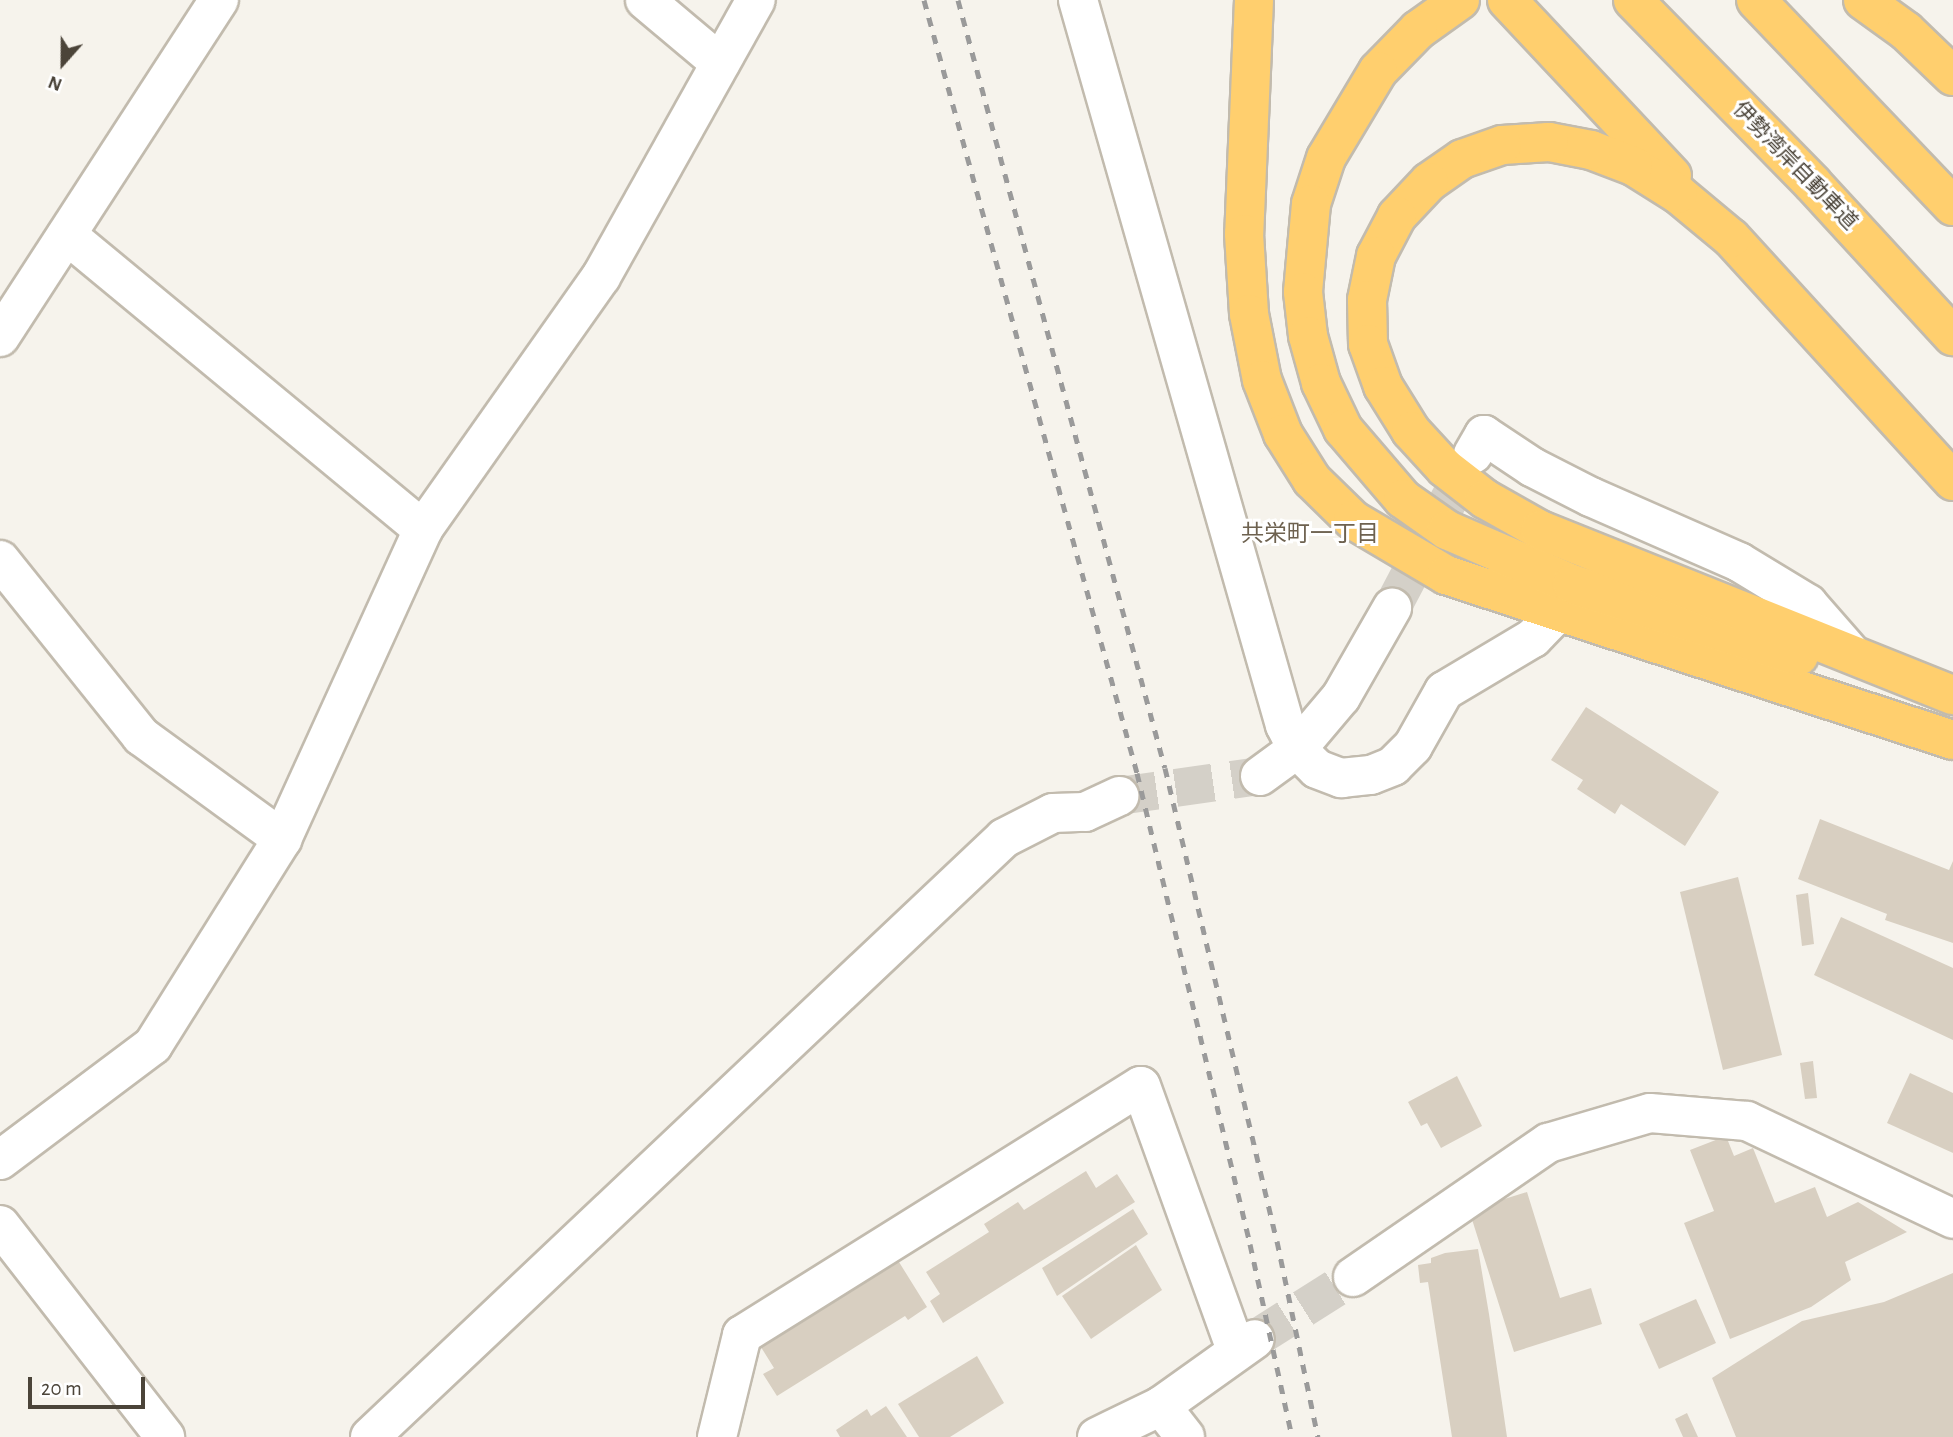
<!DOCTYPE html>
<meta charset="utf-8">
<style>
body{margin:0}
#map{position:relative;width:1953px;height:1437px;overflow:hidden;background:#f6f3ec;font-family:"Alegreya Sans","Noto Sans JP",sans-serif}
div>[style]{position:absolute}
.building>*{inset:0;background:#d8cfc1}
.minor-tunnel>*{height:38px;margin-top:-19px;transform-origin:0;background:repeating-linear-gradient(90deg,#d4d0c8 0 38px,transparent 0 57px)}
.roads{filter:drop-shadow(2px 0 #c2bbae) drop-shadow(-2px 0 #c2bbae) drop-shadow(0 2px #c2bbae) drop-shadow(0 -2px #c2bbae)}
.minor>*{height:38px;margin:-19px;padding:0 19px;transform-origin:19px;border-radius:19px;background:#fff}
.highway>*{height:38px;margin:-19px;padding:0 19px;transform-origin:19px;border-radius:19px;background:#ffcf6e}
.rail>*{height:5px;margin-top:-2.5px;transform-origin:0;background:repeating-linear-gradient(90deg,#9a9a9a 0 9px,transparent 0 18px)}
span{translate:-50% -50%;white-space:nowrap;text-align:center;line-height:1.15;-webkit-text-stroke:6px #fff;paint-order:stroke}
.street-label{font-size:21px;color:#4b4439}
.neighbourhood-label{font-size:23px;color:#6e6250}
.north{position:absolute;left:28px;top:28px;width:70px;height:70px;-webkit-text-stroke:5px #fff;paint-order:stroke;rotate:201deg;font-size:19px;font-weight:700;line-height:28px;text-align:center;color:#4b4439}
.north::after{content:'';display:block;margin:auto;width:24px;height:32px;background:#4b4439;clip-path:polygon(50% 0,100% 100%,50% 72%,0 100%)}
.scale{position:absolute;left:28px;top:1377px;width:117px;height:32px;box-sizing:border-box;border:4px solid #4b4439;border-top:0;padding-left:9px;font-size:21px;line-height:24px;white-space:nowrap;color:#4b4439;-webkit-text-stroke:5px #fff;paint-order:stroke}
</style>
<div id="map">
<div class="building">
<div style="clip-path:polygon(1586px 707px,1719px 792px,1685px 846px,1621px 804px,1615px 814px,1577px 789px,1583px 780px,1551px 760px)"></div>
<div style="clip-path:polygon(1820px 819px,1949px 870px,1953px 861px,1953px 943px,1885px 920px,1887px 914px,1798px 879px)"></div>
<div style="clip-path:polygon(1738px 877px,1782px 1055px,1723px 1070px,1680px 892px)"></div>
<div style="clip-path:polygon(1808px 893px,1814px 944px,1802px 946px,1796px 895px)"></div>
<div style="clip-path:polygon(1841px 917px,1953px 968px,1953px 1040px,1814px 975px)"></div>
<div style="clip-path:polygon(1813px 1061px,1817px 1098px,1805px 1099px,1800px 1063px)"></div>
<div style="clip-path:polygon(1910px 1073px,1953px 1093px,1953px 1153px,1887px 1123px)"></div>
<div style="clip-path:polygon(1457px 1076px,1482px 1126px,1441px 1148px,1427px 1123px,1421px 1126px,1408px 1102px)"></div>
<div style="clip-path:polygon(1726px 1136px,1734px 1156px,1753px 1148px,1775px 1203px,1815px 1187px,1827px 1217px,1858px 1202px,1907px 1232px,1845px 1262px,1851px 1280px,1811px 1307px,1730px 1339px,1684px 1223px,1714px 1211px,1690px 1150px)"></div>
<div style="clip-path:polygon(1086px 1171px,1096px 1188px,1117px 1174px,1135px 1202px,943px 1323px,930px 1301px,940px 1294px,926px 1272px,989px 1232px,984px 1224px,1018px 1202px,1024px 1210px)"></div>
<div style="clip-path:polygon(1527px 1192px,1560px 1298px,1591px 1288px,1602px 1324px,1514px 1352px,1469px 1210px)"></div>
<div style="clip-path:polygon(1133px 1209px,1148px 1234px,1057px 1296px,1042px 1268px)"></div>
<div style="clip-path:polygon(1136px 1245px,1162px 1290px,1091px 1339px,1062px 1296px)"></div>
<div style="clip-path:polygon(1478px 1249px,1489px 1314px,1507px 1437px,1452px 1437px,1428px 1282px,1420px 1283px,1418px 1265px,1431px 1263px,1431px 1258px,1445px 1253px)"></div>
<div style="clip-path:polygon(894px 1254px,927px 1307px,908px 1320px,905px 1316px,777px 1396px,763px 1374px,774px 1368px,759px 1344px)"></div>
<div style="clip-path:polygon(1953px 1273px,1953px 1437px,1736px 1437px,1712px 1378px,1802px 1321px,1884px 1302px)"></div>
<div style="clip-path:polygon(1696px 1299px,1716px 1343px,1659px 1369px,1639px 1324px)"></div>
<div style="clip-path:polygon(977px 1356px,1004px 1403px,950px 1437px,919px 1437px,898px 1404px)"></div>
<div style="clip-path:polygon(886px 1406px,907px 1437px,840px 1437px,836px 1430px,867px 1409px,871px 1416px)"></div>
<div style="clip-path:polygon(1687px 1413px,1698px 1437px,1683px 1437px,1675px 1419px)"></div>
</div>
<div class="minor-tunnel">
<div style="left:1392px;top:608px;width:174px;rotate:-62.3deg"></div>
<div style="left:1119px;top:796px;width:142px;rotate:-8.1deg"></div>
<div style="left:1255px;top:1339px;width:116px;rotate:-32.3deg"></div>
</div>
<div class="roads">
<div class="minor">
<div style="left:645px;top:0;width:98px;rotate:40deg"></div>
<div style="left:1078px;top:0;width:754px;rotate:74.07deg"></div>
<div style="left:1285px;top:725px;width:27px;rotate:63deg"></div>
<div style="left:1297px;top:749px;width:28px;rotate:45deg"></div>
<div style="left:1317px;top:769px;width:26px;rotate:21deg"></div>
<div style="left:1341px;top:778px;width:30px;rotate:-6deg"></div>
<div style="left:1371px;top:775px;width:24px;rotate:-22deg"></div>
<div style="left:1393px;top:766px;width:28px;rotate:-45deg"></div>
<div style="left:1413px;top:746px;width:63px;rotate:-60.6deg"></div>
<div style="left:1444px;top:691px;width:104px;rotate:-30.8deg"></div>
<div style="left:1533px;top:638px;width:33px;rotate:-46deg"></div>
<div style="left:67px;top:235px;width:462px;rotate:39.6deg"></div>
<div style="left:0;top:337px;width:402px;rotate:-57deg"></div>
<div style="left:1473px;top:454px;width:22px;rotate:-60deg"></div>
<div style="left:1484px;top:435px;width:58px;rotate:33.7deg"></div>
<div style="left:1532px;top:467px;width:66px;rotate:27deg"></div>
<div style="left:1591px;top:497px;width:162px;rotate:23.7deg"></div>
<div style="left:1739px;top:562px;width:81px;rotate:31.3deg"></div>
<div style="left:1808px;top:604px;width:64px;rotate:48.8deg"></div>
<div style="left:0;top:560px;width:226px;rotate:51.3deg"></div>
<div style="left:141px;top:736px;width:175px;rotate:36.1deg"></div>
<div style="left:1260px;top:776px;width:46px;rotate:-36.1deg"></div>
<div style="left:1297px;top:749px;width:68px;rotate:-49.8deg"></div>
<div style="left:1341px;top:697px;width:103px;rotate:-60.2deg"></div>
<div style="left:0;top:1160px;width:191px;rotate:-36.9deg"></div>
<div style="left:153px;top:1045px;width:243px;rotate:-57.9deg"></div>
<div style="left:282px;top:839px;width:341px;rotate:-65.5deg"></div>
<div style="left:423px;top:529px;width:309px;rotate:-54.8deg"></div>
<div style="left:601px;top:277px;width:317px;rotate:-60.8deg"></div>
<div style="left:0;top:1225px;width:269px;rotate:52.1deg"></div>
<div style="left:1353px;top:1277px;width:237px;rotate:-34.5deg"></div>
<div style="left:1548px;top:1143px;width:106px;rotate:-16.4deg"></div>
<div style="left:1650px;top:1113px;width:97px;rotate:4.7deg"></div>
<div style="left:1747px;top:1121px;width:228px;rotate:25.4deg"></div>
<div style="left:1161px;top:1406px;width:39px;rotate:52deg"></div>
<div style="left:370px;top:1437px;width:872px;rotate:-43.37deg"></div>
<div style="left:1004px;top:838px;width:55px;rotate:-27deg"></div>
<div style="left:1053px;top:813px;width:32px;rotate:-2deg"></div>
<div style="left:1085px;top:812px;width:38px;rotate:-25deg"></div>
<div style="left:717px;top:1437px;width:105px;rotate:-76.2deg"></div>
<div style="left:742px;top:1335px;width:470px;rotate:-32deg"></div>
<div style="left:1141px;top:1086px;width:281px;rotate:70.2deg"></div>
<div style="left:1097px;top:1437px;width:71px;rotate:-25.8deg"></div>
<div style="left:1161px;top:1406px;width:115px;rotate:-35.5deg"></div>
</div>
<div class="highway">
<div style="left:1254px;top:0;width:234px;rotate:92.4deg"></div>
<div style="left:1244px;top:234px;width:80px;rotate:86.4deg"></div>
<div style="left:1249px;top:314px;width:67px;rotate:78.9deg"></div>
<div style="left:1262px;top:380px;width:58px;rotate:68.7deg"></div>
<div style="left:1283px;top:434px;width:54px;rotate:57.8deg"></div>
<div style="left:1312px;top:480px;width:57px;rotate:44.3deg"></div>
<div style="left:1353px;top:520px;width:108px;rotate:30.6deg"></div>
<div style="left:1446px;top:575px;width:533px;rotate:18.03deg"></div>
<div style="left:1460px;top:0;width:52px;rotate:144.5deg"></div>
<div style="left:1418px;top:30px;width:57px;rotate:134.3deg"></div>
<div style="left:1378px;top:71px;width:101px;rotate:120.9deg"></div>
<div style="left:1326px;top:158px;width:48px;rotate:108.1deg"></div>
<div style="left:1311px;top:204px;width:88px;rotate:95.2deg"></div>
<div style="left:1303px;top:292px;width:44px;rotate:83.5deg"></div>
<div style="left:1308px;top:336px;width:49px;rotate:74.5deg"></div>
<div style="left:1321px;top:383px;width:51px;rotate:64.4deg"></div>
<div style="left:1343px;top:429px;width:92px;rotate:49.4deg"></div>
<div style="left:1403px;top:499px;width:54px;rotate:35.2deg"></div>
<div style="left:1447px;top:530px;width:136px;rotate:23.4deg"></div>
<div style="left:1572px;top:584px;width:238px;rotate:17.6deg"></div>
<div style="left:1507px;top:0;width:241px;rotate:46.8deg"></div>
<div style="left:1633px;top:0;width:257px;rotate:45.6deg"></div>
<div style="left:1813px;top:184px;width:207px;rotate:47.4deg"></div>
<div style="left:1756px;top:0;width:285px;rotate:46.3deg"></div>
<div style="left:1863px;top:0;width:53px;rotate:35.8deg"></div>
<div style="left:1906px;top:31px;width:65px;rotate:43.8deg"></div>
<div style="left:1953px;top:481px;width:329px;rotate:-132.4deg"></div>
<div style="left:1731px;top:238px;width:69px;rotate:-140.3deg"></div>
<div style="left:1678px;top:194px;width:53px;rotate:-148.1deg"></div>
<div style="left:1633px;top:166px;width:45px;rotate:-159.1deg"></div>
<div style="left:1591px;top:150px;width:43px;rotate:-169.2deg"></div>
<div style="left:1549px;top:142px;width:47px;rotate:176.3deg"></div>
<div style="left:1502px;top:145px;width:42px;rotate:160.7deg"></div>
<div style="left:1462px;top:159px;width:40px;rotate:145.1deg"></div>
<div style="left:1429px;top:182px;width:47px;rotate:133.3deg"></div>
<div style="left:1397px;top:216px;width:45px;rotate:117.7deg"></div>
<div style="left:1376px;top:256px;width:45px;rotate:101.6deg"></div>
<div style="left:1367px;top:300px;width:44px;rotate:88.7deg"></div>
<div style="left:1368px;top:344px;width:45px;rotate:70.3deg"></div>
<div style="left:1383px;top:386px;width:53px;rotate:58.1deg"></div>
<div style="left:1411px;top:431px;width:50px;rotate:47.4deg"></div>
<div style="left:1445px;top:468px;width:51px;rotate:37.8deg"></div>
<div style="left:1485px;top:499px;width:63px;rotate:29.4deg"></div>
<div style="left:1540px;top:530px;width:445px;rotate:21.8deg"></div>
</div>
</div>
<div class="rail">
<div style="left:924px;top:0;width:802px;rotate:74.59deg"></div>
<div style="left:1137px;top:773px;width:484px;rotate:76.5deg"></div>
<div style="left:1250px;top:1244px;width:198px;rotate:77.7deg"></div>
<div style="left:958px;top:0;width:795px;rotate:74.92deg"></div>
<div style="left:1165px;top:768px;width:486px;rotate:76.7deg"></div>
<div style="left:1277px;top:1241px;width:200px;rotate:78.2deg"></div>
</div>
<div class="street-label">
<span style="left:1795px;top:166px;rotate:46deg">伊勢湾岸自動車道</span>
</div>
<div class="neighbourhood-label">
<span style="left:1310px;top:535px">共栄町一丁目</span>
</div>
<div class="north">N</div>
<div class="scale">20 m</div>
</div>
